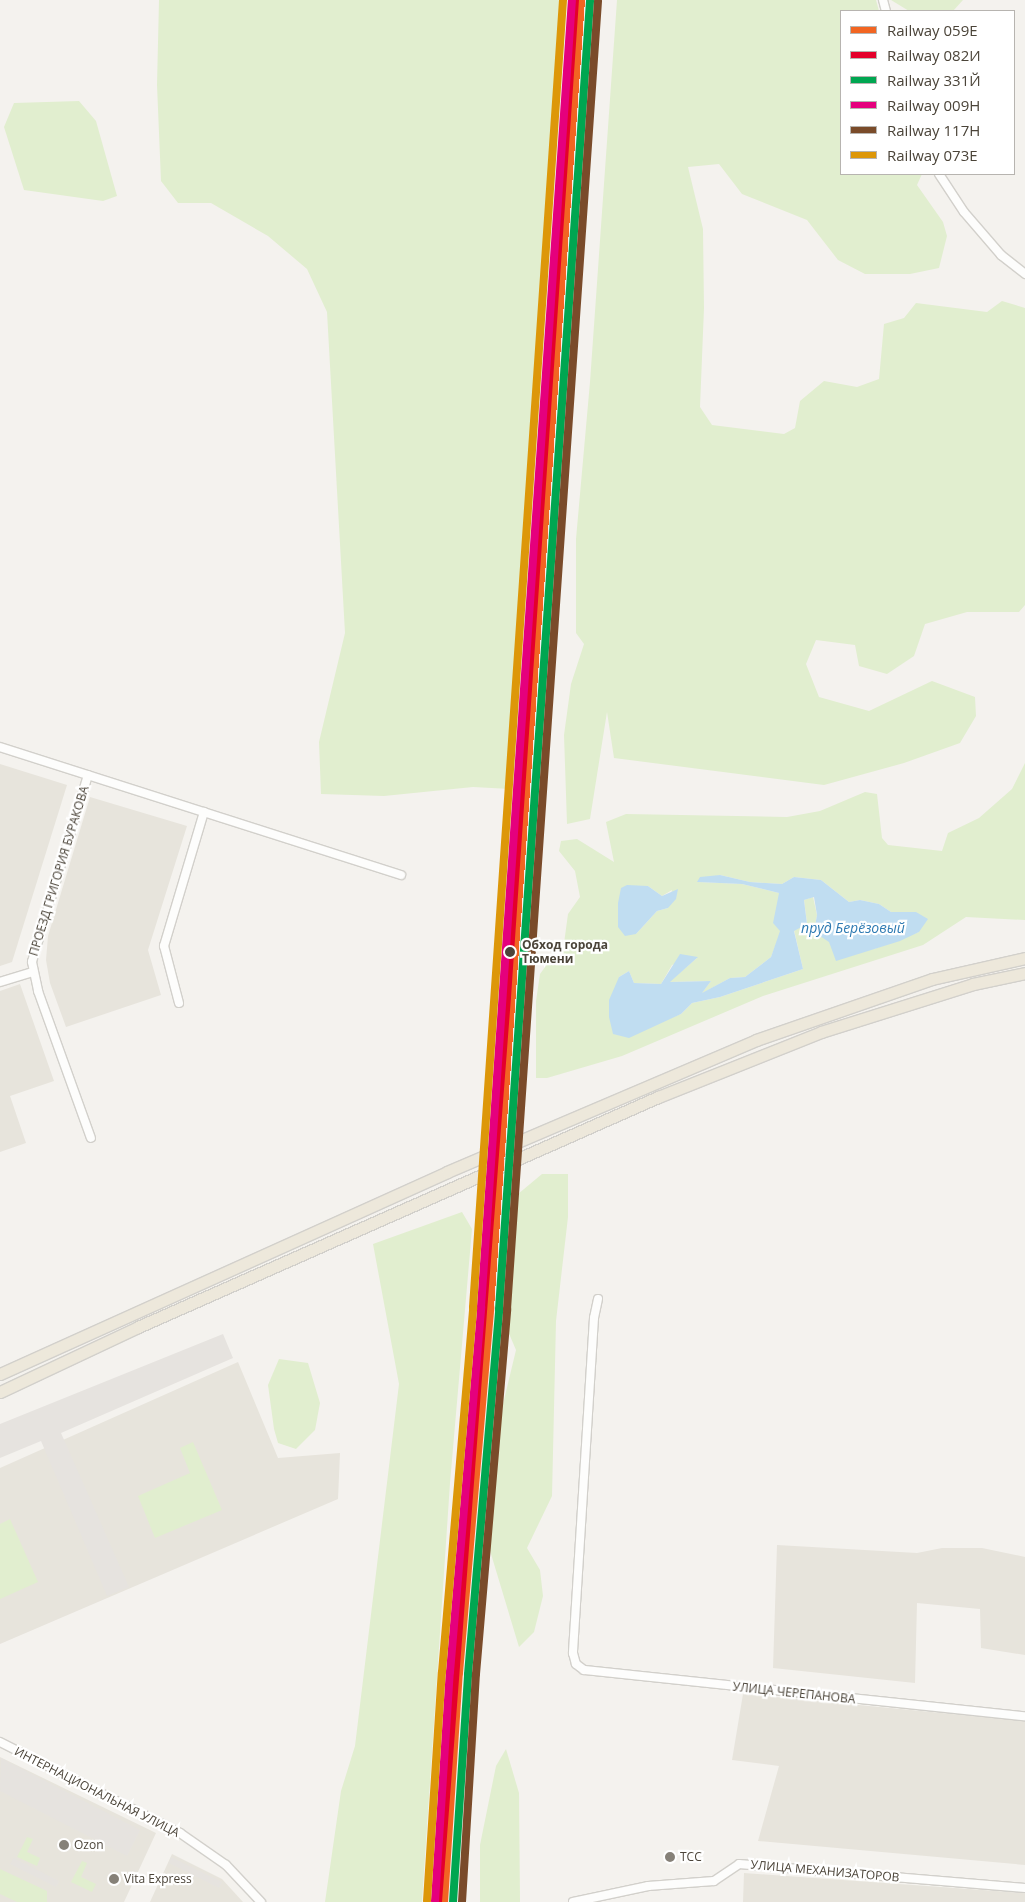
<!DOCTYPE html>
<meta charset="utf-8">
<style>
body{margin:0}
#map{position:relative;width:1025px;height:1902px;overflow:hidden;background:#f4f2ee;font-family:"Open Sans",sans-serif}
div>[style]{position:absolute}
.residential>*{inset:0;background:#e7e4dc}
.green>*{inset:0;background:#e1eecf}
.parking>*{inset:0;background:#e6e3df}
.water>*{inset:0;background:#c0ddf1}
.roads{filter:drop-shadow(1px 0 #d2d0cb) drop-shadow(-1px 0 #d2d0cb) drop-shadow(0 1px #d2d0cb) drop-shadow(0 -1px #d2d0cb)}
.minor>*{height:8px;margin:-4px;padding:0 4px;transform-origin:4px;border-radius:4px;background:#fdfdfc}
.highway>*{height:11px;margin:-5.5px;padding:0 5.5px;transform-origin:5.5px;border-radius:5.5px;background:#ede8db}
.rail-1>*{height:8px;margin:-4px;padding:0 4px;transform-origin:4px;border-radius:4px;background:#f26522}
.rail-2>*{height:8px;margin:-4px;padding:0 4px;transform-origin:4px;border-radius:4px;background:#e4002b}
.rail-3>*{height:8px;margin:-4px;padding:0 4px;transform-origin:4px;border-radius:4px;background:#00a651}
.rail-4>*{height:8px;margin:-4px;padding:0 4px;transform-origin:4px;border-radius:4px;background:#e5007d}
.rail-5>*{height:8px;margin:-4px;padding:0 4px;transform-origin:4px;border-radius:4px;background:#7a4b2a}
.rail-6>*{height:8px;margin:-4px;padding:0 4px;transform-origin:4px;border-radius:4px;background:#dd9709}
.dots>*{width:14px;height:14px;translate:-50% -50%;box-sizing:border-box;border:2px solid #fff;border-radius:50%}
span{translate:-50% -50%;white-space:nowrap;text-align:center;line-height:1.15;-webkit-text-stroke:4.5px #fff;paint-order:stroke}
.street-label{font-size:12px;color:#4b4439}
.stop-label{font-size:12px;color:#4b4439;font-weight:700}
.left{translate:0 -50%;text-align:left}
.poi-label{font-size:12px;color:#4b4439}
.water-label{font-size:14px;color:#2e7ab2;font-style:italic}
.legend{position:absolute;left:840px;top:10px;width:175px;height:165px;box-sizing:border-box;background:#fff;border:1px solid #b7b4b0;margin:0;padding:6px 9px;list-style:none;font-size:15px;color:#4b4439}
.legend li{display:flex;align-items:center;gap:10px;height:25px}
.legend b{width:25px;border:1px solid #b7b4b0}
</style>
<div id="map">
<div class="residential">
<div style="clip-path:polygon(0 764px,67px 785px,12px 962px,0 966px)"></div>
<div style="clip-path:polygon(90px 797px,187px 826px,148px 950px,161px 995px,66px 1027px,50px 983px,46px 960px,48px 936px)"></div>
<div style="clip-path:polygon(20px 984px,54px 1081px,10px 1096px,26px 1143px,0 1152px,0 991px)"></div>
<div style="clip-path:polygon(238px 1362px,278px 1458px,340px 1453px,338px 1499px,0 1644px,0 1468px)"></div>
<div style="clip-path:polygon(777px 1545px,917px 1553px,942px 1548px,982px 1548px,1025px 1557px,1025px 1655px,981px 1648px,980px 1609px,917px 1603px,915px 1683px,773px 1668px)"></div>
<div style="clip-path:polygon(743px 1694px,1025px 1721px,1025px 1865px,758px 1841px,779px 1766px,732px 1760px)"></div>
<div style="clip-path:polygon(0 1757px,156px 1833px,124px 1902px,0 1902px)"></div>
<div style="clip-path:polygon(172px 1854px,222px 1879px,243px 1902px,150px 1902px)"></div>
<div style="clip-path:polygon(744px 1873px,1025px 1893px,1025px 1902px,743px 1902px)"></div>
</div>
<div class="green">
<div style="clip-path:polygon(159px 0,562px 0,541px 371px,524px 574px,512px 789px,473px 787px,384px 796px,321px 794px,319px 742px,345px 633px,327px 312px,307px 269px,268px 236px,211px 203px,178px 203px,161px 181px,157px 85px)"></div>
<div style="clip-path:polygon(617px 0,876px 0,879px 11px,841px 11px,841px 174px,922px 174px,917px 185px,943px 222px,947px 236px,939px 268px,910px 274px,865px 274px,838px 260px,807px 220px,742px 194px,719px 164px,688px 167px,703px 229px,704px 308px,700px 407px,712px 425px,784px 434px,795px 428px,800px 401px,824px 381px,857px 387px,879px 379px,884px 324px,904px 318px,916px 303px,987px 312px,1002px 301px,1025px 308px,1025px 605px,1019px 612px,967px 612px,925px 624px,914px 656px,887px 674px,859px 666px,855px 645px,816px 640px,806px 664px,819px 697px,869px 711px,932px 681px,975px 697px,976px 716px,960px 743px,904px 763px,824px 785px,614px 758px,607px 712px,590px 819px,567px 824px,564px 735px,571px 684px,584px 644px,576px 633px,576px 539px,590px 382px)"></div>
<div style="clip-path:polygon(891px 0,963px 0,953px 11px,909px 11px)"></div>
<div style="clip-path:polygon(79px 101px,96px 121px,117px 196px,103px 201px,24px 190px,4px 127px,14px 103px)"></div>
<div style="clip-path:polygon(evenodd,1025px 763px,1025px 920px,966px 917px,923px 945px,763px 996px,622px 1056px,547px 1078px,536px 1078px,536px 1001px,540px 974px,548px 963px,562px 958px,568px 914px,580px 897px,575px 871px,559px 851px,561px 841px,577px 839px,614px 862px,606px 822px,626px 814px,787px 817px,820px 811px,865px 792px,877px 794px,882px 838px,888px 845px,942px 851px,948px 833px,979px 818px,1012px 789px,1025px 763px,720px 875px,750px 882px,782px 884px,794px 877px,821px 880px,849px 902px,860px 900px,879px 904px,891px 912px,916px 912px,919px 932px,874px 949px,814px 932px,817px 915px,813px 897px,804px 900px,807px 923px,794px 930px,803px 969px,720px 997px,692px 1003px,681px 1014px,660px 1022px,619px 977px,629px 971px,634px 983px,661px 984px,672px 965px,697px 958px,669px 982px,711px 981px,701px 994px,730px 978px,745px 977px,771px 957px,781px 931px,779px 893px,742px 884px,698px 882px,720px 875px,1025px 763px,648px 886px,662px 896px,672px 890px,668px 908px,657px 911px,636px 934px,648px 886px)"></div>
<div style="clip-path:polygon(542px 1174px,568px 1174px,568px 1217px,556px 1321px,552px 1496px,527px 1548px,540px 1570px,543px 1596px,534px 1632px,519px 1647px,488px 1544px,503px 1404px,516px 1350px,502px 1317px,504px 1270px,518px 1194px)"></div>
<div style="clip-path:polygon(462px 1212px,472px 1229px,450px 1483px,422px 1902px,325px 1902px,341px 1791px,355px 1746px,399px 1384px,373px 1244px)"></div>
<div style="clip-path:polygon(279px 1359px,308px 1363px,320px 1403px,315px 1430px,296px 1449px,278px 1443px,274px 1429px,268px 1385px)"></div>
<div style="clip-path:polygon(193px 1442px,222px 1510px,155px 1538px,138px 1496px,190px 1473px,180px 1448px)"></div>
<div style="clip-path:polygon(10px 1519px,38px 1582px,0 1599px,0 1524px)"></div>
<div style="clip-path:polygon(506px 1749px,519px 1793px,520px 1902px,480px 1902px,480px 1845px,496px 1766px)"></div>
<div style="clip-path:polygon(27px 1837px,33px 1839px,27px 1852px,40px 1858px,37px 1866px,17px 1857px)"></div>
<div style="clip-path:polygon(82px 1861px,87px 1863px,81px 1877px,96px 1884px,92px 1892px,71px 1882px)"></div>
<div style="clip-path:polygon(0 1869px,47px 1891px,47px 1902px,17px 1902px,0 1894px)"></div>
</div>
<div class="parking">
<div style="clip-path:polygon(223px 1334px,233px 1358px,61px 1433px,129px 1587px,107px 1596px,41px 1441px,0 1458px,0 1424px)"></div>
<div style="clip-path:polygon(1px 1758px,140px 1830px,127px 1856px,0 1791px)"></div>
<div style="clip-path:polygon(171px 1857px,222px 1882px,219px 1888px,169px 1863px)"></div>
<div style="clip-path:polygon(14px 1858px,59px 1881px,56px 1887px,10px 1864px)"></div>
</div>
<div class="water">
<div style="clip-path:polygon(720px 875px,750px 882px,782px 884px,794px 877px,821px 880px,849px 902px,860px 900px,879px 904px,891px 912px,916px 912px,928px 919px,919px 932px,900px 941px,836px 961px,829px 942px,814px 932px,817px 915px,814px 897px,804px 900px,807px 924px,794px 931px,803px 969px,720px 997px,692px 1003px,681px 1014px,629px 1038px,613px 1034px,609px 1017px,609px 1000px,619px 977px,629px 971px,634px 983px,661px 984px,680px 954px,698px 957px,670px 982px,711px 981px,702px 993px,730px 978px,745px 977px,771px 957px,780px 931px,773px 923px,779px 893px,742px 884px,697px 882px,700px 877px)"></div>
<div style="clip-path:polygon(627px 885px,648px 886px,662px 896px,678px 889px,676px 899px,668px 908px,657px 911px,636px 934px,625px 936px,618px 927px,618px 903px,621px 888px)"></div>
</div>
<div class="roads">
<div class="minor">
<div style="left:883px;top:0;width:11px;rotate:75deg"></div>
<div style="left:939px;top:174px;width:45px;rotate:56.7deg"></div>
<div style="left:964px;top:212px;width:57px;rotate:49.3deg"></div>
<div style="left:1001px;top:255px;width:31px;rotate:38deg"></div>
<div style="left:0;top:747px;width:421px;rotate:17.7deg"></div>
<div style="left:88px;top:775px;width:195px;rotate:106.7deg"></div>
<div style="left:32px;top:962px;width:30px;rotate:78deg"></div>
<div style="left:38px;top:991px;width:156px;rotate:70.2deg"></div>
<div style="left:0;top:982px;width:34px;rotate:-17deg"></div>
<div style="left:179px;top:1003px;width:59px;rotate:-104.7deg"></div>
<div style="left:164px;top:946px;width:140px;rotate:-73.4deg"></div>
<div style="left:598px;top:1299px;width:19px;rotate:102deg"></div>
<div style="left:594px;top:1318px;width:336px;rotate:93.6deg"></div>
<div style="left:573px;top:1653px;width:11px;rotate:75deg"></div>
<div style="left:576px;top:1664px;width:10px;rotate:37deg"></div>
<div style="left:584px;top:1670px;width:443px;rotate:6deg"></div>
<div style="left:0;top:1742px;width:202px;rotate:26.8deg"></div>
<div style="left:180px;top:1833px;width:56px;rotate:34.8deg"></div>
<div style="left:226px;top:1865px;width:51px;rotate:46.6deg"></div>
<div style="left:573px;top:1902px;width:77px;rotate:-12deg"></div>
<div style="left:648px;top:1886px;width:66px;rotate:-4.3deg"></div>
<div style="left:714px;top:1881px;width:30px;rotate:-34deg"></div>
<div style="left:739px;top:1864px;width:287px;rotate:4.8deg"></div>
</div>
<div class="highway">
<div style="left:0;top:1374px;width:491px;rotate:-24.3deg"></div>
<div style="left:447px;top:1172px;width:336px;rotate:-23.1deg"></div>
<div style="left:756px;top:1040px;width:186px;rotate:-19.1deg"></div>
<div style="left:932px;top:979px;width:95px;rotate:-12.7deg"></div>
<div style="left:0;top:1392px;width:153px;rotate:-25.2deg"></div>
<div style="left:138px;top:1327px;width:569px;rotate:-23.86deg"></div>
<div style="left:658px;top:1097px;width:175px;rotate:-21.7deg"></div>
<div style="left:821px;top:1032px;width:159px;rotate:-17.5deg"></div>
<div style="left:973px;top:984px;width:53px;rotate:-11.9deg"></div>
</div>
</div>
<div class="rail-1">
<div style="left:444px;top:1902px;width:229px;rotate:-86.3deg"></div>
<div style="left:459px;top:1673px;width:366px;rotate:-85.1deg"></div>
<div style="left:490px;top:1308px;width:1311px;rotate:-86.02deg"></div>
</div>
<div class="rail-2">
<div style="left:438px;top:1902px;width:908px;rotate:-85.64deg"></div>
<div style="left:507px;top:997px;width:999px;rotate:-86.1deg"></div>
</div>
<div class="rail-3">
<div style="left:453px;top:1902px;width:228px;rotate:-86.2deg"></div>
<div style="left:468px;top:1674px;width:366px;rotate:-85.1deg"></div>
<div style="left:499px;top:1309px;width:1311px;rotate:-86.02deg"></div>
</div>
<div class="rail-4">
<div style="left:435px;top:1901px;width:229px;rotate:-86.3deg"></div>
<div style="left:450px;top:1672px;width:366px;rotate:-85.1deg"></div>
<div style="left:481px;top:1307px;width:1310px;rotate:-86.02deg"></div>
</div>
<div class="rail-5">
<div style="left:462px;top:1902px;width:228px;rotate:-86.5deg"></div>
<div style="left:476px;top:1674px;width:366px;rotate:-85.1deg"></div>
<div style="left:507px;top:1309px;width:1311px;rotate:-86.02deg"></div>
</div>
<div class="rail-6">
<div style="left:427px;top:1901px;width:229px;rotate:-86.3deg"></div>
<div style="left:442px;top:1672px;width:366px;rotate:-85.1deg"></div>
<div style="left:473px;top:1307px;width:1310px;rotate:-86.06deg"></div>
</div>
<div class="dots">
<div style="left:510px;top:952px;background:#4b4439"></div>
<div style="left:64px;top:1845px;background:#868178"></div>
<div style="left:670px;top:1857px;background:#868178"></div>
<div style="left:114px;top:1879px;background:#868178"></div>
</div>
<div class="street-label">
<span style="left:59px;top:871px;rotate:-73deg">ПРОЕЗД ГРИГОРИЯ БУРАКОВА</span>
<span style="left:794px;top:1693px;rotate:6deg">УЛИЦА ЧЕРЕПАНОВА</span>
<span style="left:97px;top:1792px;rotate:27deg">ИНТЕРНАЦИОНАЛЬНАЯ УЛИЦА</span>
<span style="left:825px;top:1871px;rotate:5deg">УЛИЦА МЕХАНИЗАТОРОВ</span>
</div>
<div class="stop-label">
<span class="left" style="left:522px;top:952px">Обход города<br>Тюмени</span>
</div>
<div class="poi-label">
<span class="left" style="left:74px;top:1845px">Ozon</span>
<span class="left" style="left:680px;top:1857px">ТСС</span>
<span class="left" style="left:124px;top:1879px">Vita Express</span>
</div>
<div class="water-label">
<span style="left:853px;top:928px">пруд Берёзовый</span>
</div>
<ul class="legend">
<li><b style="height:6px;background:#f26522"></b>Railway 059Е</li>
<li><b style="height:6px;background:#e4002b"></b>Railway 082И</li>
<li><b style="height:6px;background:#00a651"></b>Railway 331Й</li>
<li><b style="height:6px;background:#e5007d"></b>Railway 009Н</li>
<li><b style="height:6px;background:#7a4b2a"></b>Railway 117Н</li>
<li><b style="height:6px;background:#dd9709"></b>Railway 073Е</li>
</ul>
</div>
